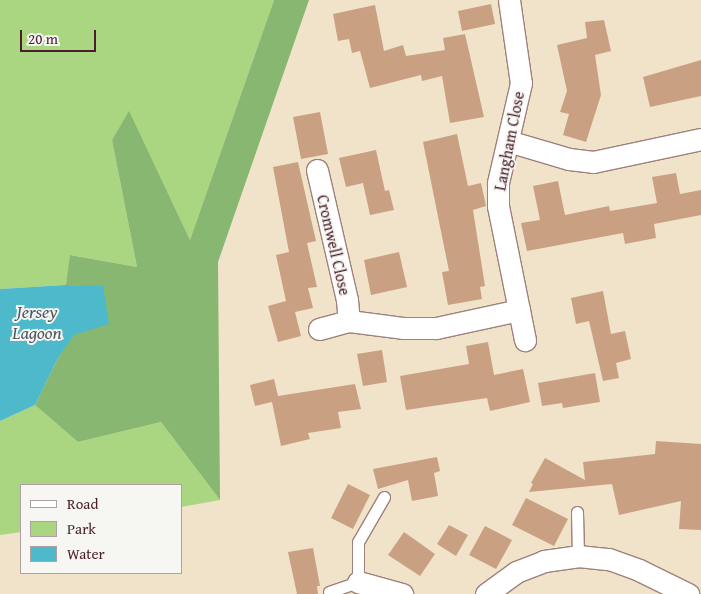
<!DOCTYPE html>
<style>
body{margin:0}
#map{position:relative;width:701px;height:594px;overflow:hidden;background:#f1e3ca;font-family:"Gentium Book Plus",serif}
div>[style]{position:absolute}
.green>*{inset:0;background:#aad682}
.forest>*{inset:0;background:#87b770}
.water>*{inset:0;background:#4eb9ca}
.building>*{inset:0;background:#caa082}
.roads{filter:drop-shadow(1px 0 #9e817a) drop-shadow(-1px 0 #9e817a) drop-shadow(0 1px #9e817a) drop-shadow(0 -1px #9e817a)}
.service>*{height:11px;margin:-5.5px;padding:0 5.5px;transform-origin:5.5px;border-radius:5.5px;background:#fff}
.minor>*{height:21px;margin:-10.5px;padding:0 10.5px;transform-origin:10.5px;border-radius:10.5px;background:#fff}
span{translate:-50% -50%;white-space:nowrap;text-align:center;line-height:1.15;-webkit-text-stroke:4px #f6f6f2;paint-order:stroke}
.street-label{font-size:16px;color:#4a1f2b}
.water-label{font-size:18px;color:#4b5563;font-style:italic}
.legend{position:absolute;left:20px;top:484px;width:162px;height:90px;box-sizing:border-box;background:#f6f6f2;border:1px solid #b1a0a2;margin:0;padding:6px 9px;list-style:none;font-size:15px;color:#4a1f2b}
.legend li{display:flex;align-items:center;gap:10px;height:25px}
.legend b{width:25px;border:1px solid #b1a0a2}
.scale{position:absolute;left:20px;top:30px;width:76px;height:22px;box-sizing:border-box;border:2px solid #4a1f2b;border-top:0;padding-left:6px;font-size:15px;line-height:18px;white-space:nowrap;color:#4a1f2b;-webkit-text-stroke:4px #f6f6f2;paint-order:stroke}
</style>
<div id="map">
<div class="green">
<div style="clip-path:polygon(0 0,274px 0,190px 240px,129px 112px,112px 140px,137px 267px,71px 255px,66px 285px,0 289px)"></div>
<div style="clip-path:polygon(35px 405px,78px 442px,161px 422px,220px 500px,181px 507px,181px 485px,21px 485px,21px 532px,0 535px,0 421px)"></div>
</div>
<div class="forest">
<div style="clip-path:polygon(274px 0,309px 0,218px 262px,220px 500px,161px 422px,78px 442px,35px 405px,58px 358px,103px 287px,66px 285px,70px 255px,137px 267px,112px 140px,129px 111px,190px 240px)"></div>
</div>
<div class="water">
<div style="clip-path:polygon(66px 285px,103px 286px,109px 324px,74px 335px,58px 358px,35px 405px,0 421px,0 289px)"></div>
</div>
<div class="building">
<div style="clip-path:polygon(491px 4px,495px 24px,462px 31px,458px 11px)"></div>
<div style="clip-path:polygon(375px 5px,384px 51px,403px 45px,406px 56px,445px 50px,443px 38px,465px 34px,484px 117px,450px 123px,442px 76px,422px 81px,421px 75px,370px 88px,360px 51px,352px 53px,349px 39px,338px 41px,333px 14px)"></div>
<div style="clip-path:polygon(604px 20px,611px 51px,595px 55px,601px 95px,586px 142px,563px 135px,569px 114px,560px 112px,567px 91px,557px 45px,587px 38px,585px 22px)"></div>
<div style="clip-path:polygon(701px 60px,701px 96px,650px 107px,643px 77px)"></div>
<div style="clip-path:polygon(320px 112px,328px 154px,301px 159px,293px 117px)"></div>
<div style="clip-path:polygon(457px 134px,468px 186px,481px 183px,486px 206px,473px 210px,485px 286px,480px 287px,482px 299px,448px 305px,442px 272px,449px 271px,423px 142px)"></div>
<div style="clip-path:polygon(376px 150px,385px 191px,389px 190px,394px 210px,370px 215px,363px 183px,346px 187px,339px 158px)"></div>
<div style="clip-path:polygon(298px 162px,316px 241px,307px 243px,317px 287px,308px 288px,313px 308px,295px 312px,301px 336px,278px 342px,268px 306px,286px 301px,276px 255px,289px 252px,273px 167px)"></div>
<div style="clip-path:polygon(676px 173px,680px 194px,701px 190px,701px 215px,654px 224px,656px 238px,625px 244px,623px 233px,527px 251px,521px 223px,540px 220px,533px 186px,558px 181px,565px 215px,609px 206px,610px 211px,657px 203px,652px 177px)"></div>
<div style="clip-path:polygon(399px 252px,407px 287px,371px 295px,364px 260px)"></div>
<div style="clip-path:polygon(603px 291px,611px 334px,625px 331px,631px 359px,616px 363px,619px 378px,603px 381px,589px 321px,576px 324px,571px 298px)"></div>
<div style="clip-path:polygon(488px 342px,494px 375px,523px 369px,530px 402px,490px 411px,487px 398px,406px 410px,400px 376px,469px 364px,466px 346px)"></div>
<div style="clip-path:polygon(382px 350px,387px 382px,363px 386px,357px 354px)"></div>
<div style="clip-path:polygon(595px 373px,600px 402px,563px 408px,562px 403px,542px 406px,538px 383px)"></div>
<div style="clip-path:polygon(274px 379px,278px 396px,355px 384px,361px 409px,338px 412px,341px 428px,308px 433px,310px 439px,281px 446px,272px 402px,255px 406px,250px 385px)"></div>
<div style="clip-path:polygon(656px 441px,701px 444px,701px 530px,679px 529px,681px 501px,619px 515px,612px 484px,529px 492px,533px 484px,531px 483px,545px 458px,585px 480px,583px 462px,655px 454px)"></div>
<div style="clip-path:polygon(437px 457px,440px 471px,434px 473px,438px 496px,412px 501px,408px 480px,378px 489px,373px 469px)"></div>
<div style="clip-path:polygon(348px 484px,370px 495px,353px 529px,331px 518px)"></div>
<div style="clip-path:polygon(526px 498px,568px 519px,554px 546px,512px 525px)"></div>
<div style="clip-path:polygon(449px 525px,468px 535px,456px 556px,437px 544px)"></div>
<div style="clip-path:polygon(485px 526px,512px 540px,496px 569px,469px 555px)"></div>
<div style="clip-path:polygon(404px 532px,435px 554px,420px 576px,388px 555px)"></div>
<div style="clip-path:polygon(313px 548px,320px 586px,317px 586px,318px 594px,297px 594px,288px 552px)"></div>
</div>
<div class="roads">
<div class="service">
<div style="left:577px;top:512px;width:44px;rotate:88.7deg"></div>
<div style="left:329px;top:592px;width:31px;rotate:-19deg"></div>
<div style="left:358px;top:582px;width:40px;rotate:-90deg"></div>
<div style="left:358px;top:542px;width:52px;rotate:-60deg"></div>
</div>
<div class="minor">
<div style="left:509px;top:0;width:84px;rotate:81.8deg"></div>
<div style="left:521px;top:83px;width:103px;rotate:103deg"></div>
<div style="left:498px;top:183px;width:23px;rotate:90deg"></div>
<div style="left:498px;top:206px;width:137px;rotate:78.6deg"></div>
<div style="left:508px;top:141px;width:64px;rotate:16.4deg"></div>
<div style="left:569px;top:159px;width:24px;rotate:7deg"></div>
<div style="left:593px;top:162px;width:110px;rotate:-12deg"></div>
<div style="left:317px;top:170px;width:133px;rotate:77deg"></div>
<div style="left:347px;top:300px;width:21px;rotate:85deg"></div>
<div style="left:319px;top:329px;width:31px;rotate:-15deg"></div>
<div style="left:349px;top:321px;width:54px;rotate:7.4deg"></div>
<div style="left:403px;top:328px;width:33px"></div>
<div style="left:436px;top:328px;width:85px;rotate:-12.2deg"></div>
<div style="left:358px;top:582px;width:46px;rotate:15.3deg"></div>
<div style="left:486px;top:594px;width:37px;rotate:-36deg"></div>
<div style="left:516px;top:572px;width:30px;rotate:-21deg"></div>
<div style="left:544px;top:561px;width:34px;rotate:-8deg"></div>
<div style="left:578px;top:556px;width:31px;rotate:6deg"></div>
<div style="left:609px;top:559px;width:32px;rotate:20deg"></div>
<div style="left:639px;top:570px;width:55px;rotate:26.1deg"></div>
</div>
</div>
<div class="street-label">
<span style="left:509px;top:141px;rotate:-79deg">Langham Close</span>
<span style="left:334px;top:245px;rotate:77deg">Cromwell Close</span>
</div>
<div class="water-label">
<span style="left:37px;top:323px">Jersey<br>Lagoon</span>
</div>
<ul class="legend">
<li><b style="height:6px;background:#fff"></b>Road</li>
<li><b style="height:14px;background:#aad682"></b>Park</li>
<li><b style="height:14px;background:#4eb9ca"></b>Water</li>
</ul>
<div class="scale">20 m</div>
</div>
